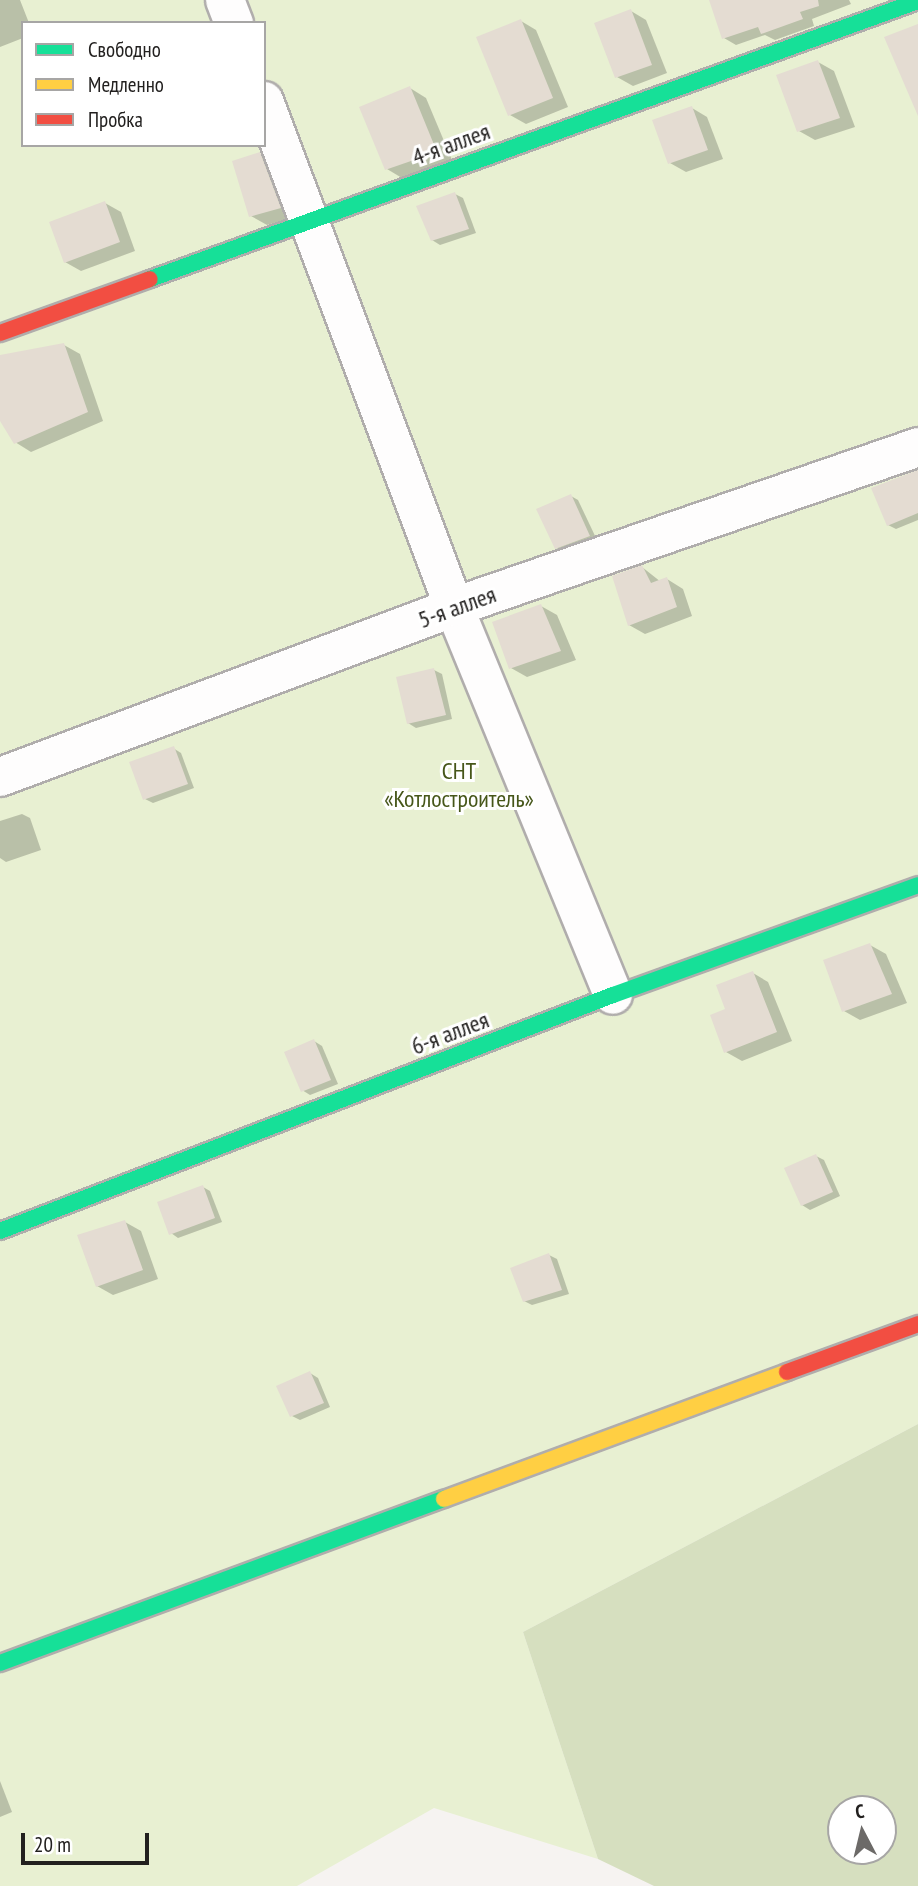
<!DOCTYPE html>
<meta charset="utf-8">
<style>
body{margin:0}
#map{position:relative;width:918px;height:1886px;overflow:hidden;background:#f6f3f1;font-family:"PT Sans Narrow",sans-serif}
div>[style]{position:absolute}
.green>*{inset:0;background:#e8f0d2}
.forest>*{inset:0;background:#d6dfbf}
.shadow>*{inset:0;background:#0003}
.building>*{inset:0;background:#e4dcd2}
.roads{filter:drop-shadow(2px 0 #b0adac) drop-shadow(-2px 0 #b0adac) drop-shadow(0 2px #b0adac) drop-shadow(0 -2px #b0adac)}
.street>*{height:38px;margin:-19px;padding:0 19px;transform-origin:19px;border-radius:19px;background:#fefdfd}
.fast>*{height:16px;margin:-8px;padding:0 8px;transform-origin:8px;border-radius:8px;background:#16e098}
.slow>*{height:16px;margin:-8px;padding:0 8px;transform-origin:8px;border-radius:8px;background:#ffcf43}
.jam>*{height:16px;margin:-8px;padding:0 8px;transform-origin:8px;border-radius:8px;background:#f24e42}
span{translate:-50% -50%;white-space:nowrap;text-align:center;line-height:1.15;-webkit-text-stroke:6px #fff;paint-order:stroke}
.street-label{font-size:24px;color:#22201f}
.park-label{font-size:24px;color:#465619}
.legend{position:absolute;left:21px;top:21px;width:245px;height:126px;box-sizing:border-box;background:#fff;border:2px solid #a7a6a5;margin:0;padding:9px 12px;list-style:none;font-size:21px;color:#22201f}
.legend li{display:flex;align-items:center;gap:14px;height:35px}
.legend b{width:35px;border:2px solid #a7a6a5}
.north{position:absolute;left:827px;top:1795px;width:70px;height:70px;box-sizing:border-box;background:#fff;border:2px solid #a7a6a5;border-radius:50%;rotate:353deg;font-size:19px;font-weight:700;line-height:28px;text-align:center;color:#22201f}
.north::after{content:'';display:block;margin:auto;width:24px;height:32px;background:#6c6a68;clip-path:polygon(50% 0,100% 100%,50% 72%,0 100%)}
.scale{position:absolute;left:21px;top:1833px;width:128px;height:32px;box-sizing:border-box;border:4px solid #22201f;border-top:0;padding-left:9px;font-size:21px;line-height:24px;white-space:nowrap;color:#22201f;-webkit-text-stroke:5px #fff;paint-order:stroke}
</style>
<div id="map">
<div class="green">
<div style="clip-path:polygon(evenodd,0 0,918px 0,918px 1424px,523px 1632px,598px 1859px,434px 1808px,297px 1886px,0 1886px,0 0,23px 23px,264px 23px,264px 145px,23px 145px,23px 23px)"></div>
</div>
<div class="forest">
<div style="clip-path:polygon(evenodd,918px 1424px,918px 1886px,654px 1886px,598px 1859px,523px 1632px,918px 1424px,841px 1809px,883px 1809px,883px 1851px,841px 1851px,841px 1809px)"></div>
</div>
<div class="shadow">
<div style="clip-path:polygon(0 0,20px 0,29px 23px,23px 23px,23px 38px,0 47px)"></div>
<div style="clip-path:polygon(723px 0,849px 0,851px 4px,812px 19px,814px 26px,775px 40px,765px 35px,736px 45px,724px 38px)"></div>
<div style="clip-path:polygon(631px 11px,646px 20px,667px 73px,633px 86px,617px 77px)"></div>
<div style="clip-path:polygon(521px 21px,536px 30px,568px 107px,526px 124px,510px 115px)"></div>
<div style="clip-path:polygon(818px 62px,834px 71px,855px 127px,815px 140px,799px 131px)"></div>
<div style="clip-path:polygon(410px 88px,426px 98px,452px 160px,402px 178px,387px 169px)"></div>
<div style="clip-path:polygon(692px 108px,707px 117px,723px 159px,686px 172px,670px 163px)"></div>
<div style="clip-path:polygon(260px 154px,276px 163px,296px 217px,267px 225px,251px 216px)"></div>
<div style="clip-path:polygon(455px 194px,463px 198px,476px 233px,440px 245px,432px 240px)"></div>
<div style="clip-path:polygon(105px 203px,121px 212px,135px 251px,81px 271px,65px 262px)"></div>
<div style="clip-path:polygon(64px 345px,80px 354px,103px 421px,31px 452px,15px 442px,0 417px,0 363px)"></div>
<div style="clip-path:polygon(918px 477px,918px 520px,896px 529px,888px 525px)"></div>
<div style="clip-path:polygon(571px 496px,578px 500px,597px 540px,564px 552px,556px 548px)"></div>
<div style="clip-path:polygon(642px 567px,661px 582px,667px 579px,683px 589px,692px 616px,645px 634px,629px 625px)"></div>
<div style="clip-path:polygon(541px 606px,557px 615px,576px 660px,527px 677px,511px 668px)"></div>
<div style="clip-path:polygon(434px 670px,442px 674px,452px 719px,416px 728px,408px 723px)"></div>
<div style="clip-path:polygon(173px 748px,181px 753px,194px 788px,153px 803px,145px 799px)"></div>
<div style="clip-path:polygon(22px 814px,30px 818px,41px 850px,6px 862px,0 858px,0 821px)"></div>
<div style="clip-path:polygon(870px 945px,886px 954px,907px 1003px,860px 1020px,844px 1011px)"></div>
<div style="clip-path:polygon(753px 973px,768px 982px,792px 1041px,742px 1061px,726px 1052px,728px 1010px)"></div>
<div style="clip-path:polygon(314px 1041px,322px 1046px,338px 1084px,310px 1095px,302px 1090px)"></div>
<div style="clip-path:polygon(816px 1156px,824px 1160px,840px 1196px,810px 1210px,802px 1205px)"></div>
<div style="clip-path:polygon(203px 1187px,210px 1191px,222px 1222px,178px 1238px,171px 1233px)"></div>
<div style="clip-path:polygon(125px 1222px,141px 1231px,158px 1279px,113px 1295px,97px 1286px)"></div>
<div style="clip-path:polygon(549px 1255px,557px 1259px,569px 1294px,532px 1305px,524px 1301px)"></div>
<div style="clip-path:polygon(310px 1373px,318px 1378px,330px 1407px,300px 1420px,292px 1416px)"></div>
<div style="clip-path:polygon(0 1781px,12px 1812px,0 1817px)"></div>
</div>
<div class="building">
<div style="clip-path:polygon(709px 0,818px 0,819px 6px,800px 12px,803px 19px,761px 34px,758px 27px,722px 39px)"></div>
<div style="clip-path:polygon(631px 9px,652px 65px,615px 78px,594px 23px)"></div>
<div style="clip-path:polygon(521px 19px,553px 98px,508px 116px,476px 37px)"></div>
<div style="clip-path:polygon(918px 24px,918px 116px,884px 37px)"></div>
<div style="clip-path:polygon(818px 60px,840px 118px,797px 132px,776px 75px)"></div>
<div style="clip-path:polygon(410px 86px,437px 152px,385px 170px,359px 107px)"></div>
<div style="clip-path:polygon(692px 106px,708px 150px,668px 164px,652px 120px)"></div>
<div style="clip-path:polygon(260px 152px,281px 208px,249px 217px,232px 161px)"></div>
<div style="clip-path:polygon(455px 192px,469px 229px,431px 241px,416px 206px)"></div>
<div style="clip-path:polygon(105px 201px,120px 242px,64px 263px,49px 222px)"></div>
<div style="clip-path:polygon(64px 343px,88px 412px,14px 444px,0 421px,0 355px)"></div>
<div style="clip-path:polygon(918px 470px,918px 513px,887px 526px,871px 488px)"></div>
<div style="clip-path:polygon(571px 494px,590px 536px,555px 549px,536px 509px)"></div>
<div style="clip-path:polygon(642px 565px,651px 583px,667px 577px,677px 607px,628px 626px,612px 576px)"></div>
<div style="clip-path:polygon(541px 604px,561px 651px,509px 669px,492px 622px)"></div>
<div style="clip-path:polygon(434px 668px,446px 715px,407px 724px,396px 677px)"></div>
<div style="clip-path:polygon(174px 746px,188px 784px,143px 800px,129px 762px)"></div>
<div style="clip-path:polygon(870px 943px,892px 994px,842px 1012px,823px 960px)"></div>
<div style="clip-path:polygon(753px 971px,777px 1032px,724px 1053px,710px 1015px,725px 1009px,716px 985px)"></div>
<div style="clip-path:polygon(314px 1039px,331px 1080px,301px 1092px,284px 1052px)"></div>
<div style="clip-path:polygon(816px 1154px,833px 1192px,801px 1206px,784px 1168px)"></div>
<div style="clip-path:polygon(203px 1185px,215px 1218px,169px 1235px,157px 1202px)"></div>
<div style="clip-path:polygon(125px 1220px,143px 1270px,96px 1287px,77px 1235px)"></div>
<div style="clip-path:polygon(549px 1253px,562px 1290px,523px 1302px,510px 1268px)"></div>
<div style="clip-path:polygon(310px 1371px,324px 1403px,290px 1417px,276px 1386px)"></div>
</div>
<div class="roads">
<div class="street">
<div style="left:225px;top:0;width:25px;rotate:69deg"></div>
<div style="left:264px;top:101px;width:540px;rotate:69.42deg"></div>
<div style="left:454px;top:607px;width:419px;rotate:67.7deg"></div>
<div style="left:0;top:777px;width:485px;rotate:-20.5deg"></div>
<div style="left:454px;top:607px;width:491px;rotate:-19deg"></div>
</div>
<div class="fast">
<div style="left:150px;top:279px;width:817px;rotate:-19.9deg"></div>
<div style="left:0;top:1231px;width:657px;rotate:-21.06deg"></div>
<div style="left:613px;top:995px;width:324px;rotate:-19.8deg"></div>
<div style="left:0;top:1663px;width:473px;rotate:-20.3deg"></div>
</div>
<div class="slow">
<div style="left:444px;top:1499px;width:366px;rotate:-20.3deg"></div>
</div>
<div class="jam">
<div style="left:0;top:333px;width:159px;rotate:-19.8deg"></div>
<div style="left:787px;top:1372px;width:140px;rotate:-20.1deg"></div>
</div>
</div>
<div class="street-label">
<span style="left:451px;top:144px;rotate:-20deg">4-я аллея</span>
<span style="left:457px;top:607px;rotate:-20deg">5-я аллея</span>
<span style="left:450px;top:1033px;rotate:-21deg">6-я аллея</span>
</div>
<div class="park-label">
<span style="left:459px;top:785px">СНТ<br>«Котлостроитель»</span>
</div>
<ul class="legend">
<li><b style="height:9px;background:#16e098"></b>Свободно</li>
<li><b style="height:9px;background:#ffcf43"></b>Медленно</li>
<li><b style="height:9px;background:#f24e42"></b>Пробка</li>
</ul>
<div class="north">С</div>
<div class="scale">20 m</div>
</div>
